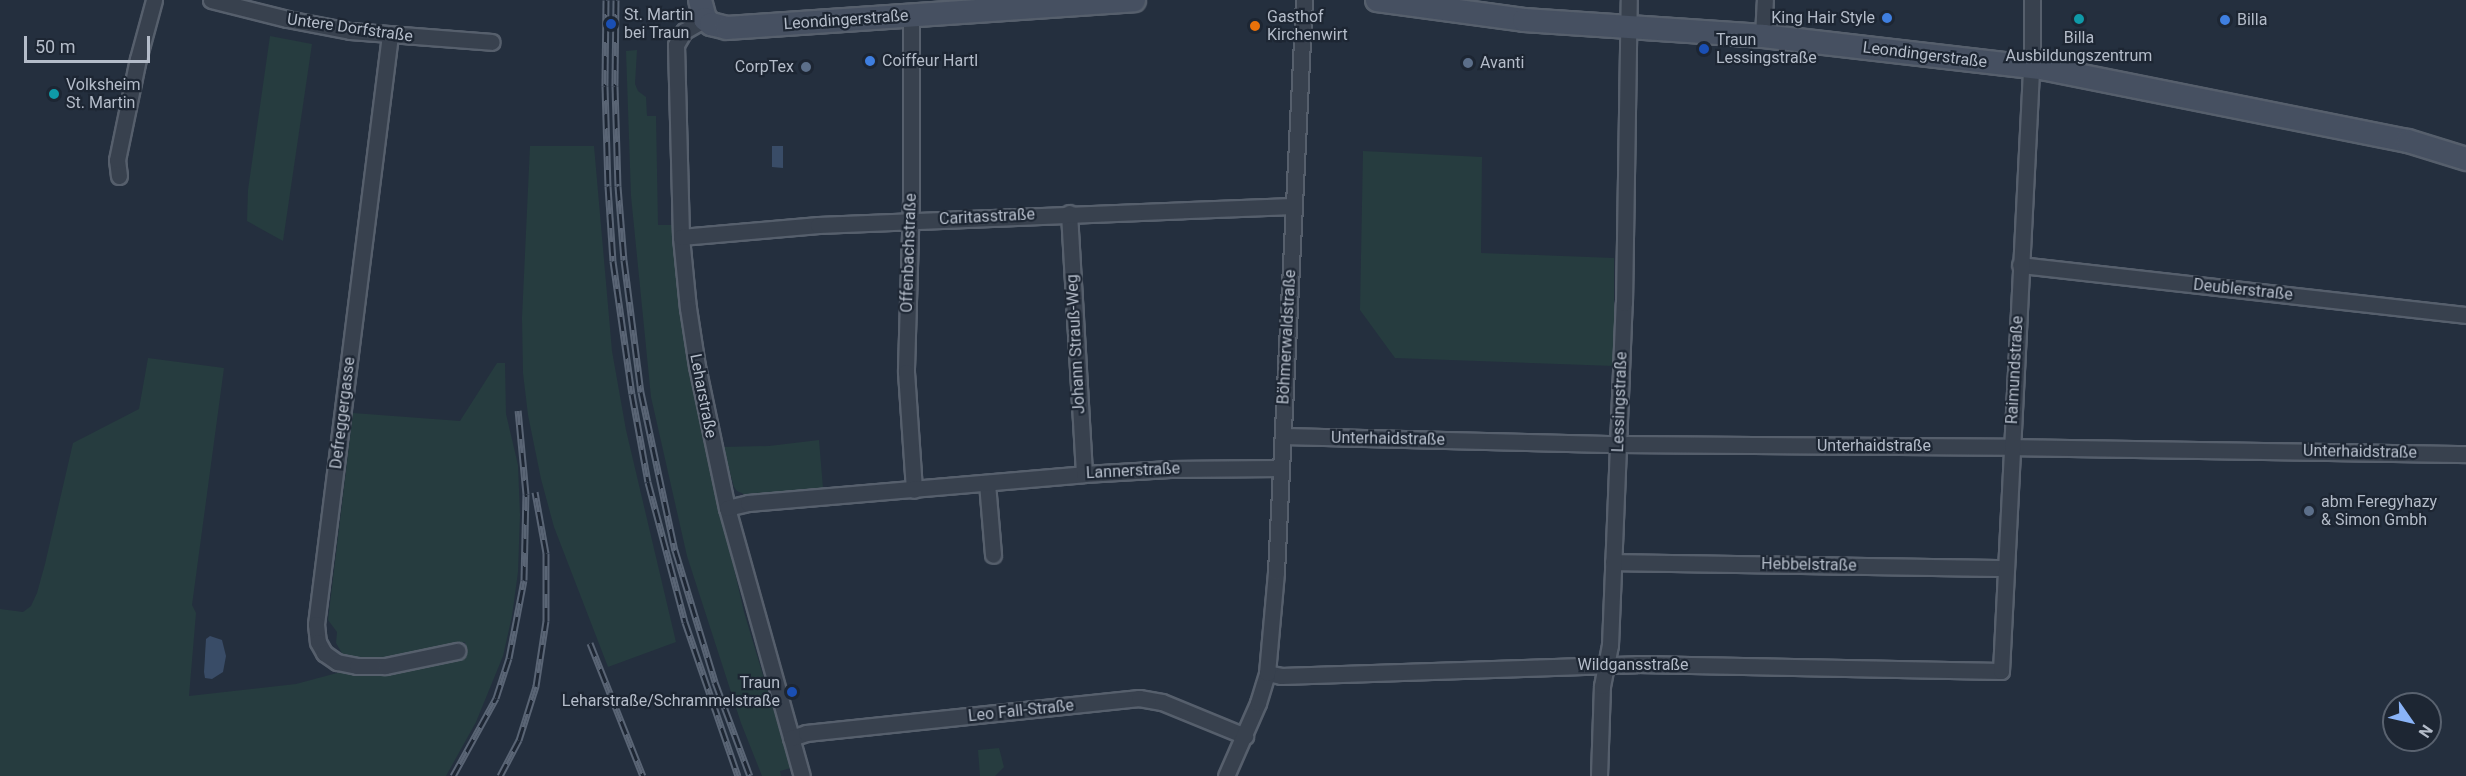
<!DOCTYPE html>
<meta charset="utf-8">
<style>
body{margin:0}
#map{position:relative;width:2466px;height:776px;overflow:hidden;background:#242f3e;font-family:Roboto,sans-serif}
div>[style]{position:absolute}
.green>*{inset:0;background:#263c3f}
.water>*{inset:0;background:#394c67}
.roads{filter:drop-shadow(2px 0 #565f6c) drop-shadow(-2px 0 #565f6c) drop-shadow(0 2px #565f6c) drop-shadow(0 -2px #565f6c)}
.street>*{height:15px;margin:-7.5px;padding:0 7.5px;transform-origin:7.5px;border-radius:7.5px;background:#38414e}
.secondary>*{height:22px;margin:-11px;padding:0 11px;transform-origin:11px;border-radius:11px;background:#465061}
.rail>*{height:7px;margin-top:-3.5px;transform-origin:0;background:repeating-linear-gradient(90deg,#1d2633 0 14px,#5a6575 0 28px);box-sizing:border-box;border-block:2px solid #5a6575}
.dots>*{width:16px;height:16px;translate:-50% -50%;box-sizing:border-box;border:3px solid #1d2633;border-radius:50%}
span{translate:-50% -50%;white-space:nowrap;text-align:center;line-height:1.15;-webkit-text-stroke:4.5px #1d2633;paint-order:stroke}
.poi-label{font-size:16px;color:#b4bcc9}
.left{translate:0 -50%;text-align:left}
.right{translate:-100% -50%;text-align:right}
.street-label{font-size:16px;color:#b4bcc9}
.north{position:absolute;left:2382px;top:692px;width:60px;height:60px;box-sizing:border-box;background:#1d2633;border:2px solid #59626f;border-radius:50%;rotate:124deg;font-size:16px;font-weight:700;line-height:24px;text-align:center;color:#b4bcc9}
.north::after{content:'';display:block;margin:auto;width:21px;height:27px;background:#8ab4f8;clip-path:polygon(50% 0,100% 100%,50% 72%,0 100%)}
.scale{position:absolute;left:24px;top:36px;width:126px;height:27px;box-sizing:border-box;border:3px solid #b4bcc9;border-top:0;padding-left:8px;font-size:18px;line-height:21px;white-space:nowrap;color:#b4bcc9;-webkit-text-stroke:4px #1d2633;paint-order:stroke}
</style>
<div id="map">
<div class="green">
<div style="clip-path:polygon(270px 36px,312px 44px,283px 241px,247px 221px,248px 190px)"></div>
<div style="clip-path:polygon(637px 50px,635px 84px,638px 91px,646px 97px,647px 116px,656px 116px,658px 225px,673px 225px,676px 277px,691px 381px,744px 612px,791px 768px,780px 771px,781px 776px,762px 776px,741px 723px,687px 556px,651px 397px,631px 196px,626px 51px)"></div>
<div style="clip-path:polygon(530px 146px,594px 146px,612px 351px,626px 430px,676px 642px,608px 667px,554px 527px,541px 479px,528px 415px,523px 373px,522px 318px)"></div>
<div style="clip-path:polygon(1363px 151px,1482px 157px,1481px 253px,1614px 258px,1614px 366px,1395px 358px,1360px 310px)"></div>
<div style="clip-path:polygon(148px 358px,224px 368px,192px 605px,196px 613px,189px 696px,296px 684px,337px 673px,393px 671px,467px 654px,465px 642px,384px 659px,356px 660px,343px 655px,336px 643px,337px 632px,328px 620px,353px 413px,460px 421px,497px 363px,505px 363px,506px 414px,518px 465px,520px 515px,518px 572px,512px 616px,503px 656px,476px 722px,446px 776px,0 776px,0 609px,23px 612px,31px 606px,37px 593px,45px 564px,73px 443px,139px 409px)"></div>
<div style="clip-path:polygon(819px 440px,823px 488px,748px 496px,737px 491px,734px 487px,723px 447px,769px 446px)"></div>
<div style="clip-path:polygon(999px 748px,1004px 767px,995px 776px,980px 776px,978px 750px)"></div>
</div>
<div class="water">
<div style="clip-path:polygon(772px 146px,783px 146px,783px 168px,772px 167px)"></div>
<div style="clip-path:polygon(210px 636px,222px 640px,226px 656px,223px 672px,212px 679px,205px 678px,204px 672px,206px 639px)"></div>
</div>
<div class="roads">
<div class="street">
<div style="left:211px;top:0;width:78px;rotate:14deg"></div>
<div style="left:287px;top:19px;width:64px;rotate:10.8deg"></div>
<div style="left:350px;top:31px;width:142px;rotate:4.4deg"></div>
<div style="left:911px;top:16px;width:184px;rotate:90deg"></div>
<div style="left:911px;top:200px;width:172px;rotate:91.7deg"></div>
<div style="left:906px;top:372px;width:118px;rotate:86.1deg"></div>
<div style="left:705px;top:19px;width:24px;rotate:150deg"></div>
<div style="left:684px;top:31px;width:16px;rotate:120deg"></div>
<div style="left:676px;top:45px;width:192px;rotate:88.5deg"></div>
<div style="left:681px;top:237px;width:71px;rotate:84.4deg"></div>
<div style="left:688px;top:308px;width:59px;rotate:81.2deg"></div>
<div style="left:697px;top:366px;width:145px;rotate:78.1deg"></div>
<div style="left:727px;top:508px;width:278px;rotate:74.4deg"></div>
<div style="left:390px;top:35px;width:594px;rotate:97.16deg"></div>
<div style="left:316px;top:624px;width:18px;rotate:84deg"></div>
<div style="left:318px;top:642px;width:13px;rotate:61deg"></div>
<div style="left:324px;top:653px;width:16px;rotate:35deg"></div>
<div style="left:337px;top:662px;width:20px;rotate:11deg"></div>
<div style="left:357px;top:666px;width:28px"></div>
<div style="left:385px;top:666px;width:74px;rotate:-11.8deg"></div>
<div style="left:1763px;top:36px;width:36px;rotate:-87deg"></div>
<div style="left:119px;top:176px;width:16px;rotate:-97deg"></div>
<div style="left:117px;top:160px;width:103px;rotate:-78.3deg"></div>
<div style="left:138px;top:59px;width:61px;rotate:-74.8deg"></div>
<div style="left:1069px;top:213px;width:261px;rotate:86.7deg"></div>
<div style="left:681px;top:237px;width:138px;rotate:-5deg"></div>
<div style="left:818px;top:225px;width:475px;rotate:-2.3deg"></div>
<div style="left:2020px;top:265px;width:449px;rotate:6.4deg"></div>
<div style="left:1283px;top:436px;width:335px;rotate:1.4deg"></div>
<div style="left:1618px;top:444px;width:394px;rotate:0.4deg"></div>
<div style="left:2012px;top:447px;width:454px;rotate:0.9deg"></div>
<div style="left:987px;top:483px;width:72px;rotate:85.2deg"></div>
<div style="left:727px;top:508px;width:22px;rotate:-13deg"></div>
<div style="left:748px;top:503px;width:337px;rotate:-4.9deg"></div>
<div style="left:1084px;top:474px;width:86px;rotate:-3.3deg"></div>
<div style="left:1170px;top:469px;width:111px;rotate:-0.5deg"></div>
<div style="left:1613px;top:562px;width:393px;rotate:0.9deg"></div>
<div style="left:1267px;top:673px;width:14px;rotate:12deg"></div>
<div style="left:1281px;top:676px;width:356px;rotate:-1.9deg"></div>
<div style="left:1637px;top:664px;width:364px;rotate:1.1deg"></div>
<div style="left:2001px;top:671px;width:622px;rotate:-87.14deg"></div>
<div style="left:2032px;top:50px;width:50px;rotate:-90deg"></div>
<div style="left:791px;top:738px;width:16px;rotate:-18deg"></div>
<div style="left:806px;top:733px;width:335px;rotate:-6deg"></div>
<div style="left:1139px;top:698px;width:23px;rotate:10deg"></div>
<div style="left:1162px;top:702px;width:90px;rotate:22.3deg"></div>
<div style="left:1226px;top:776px;width:80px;rotate:-66.3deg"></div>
<div style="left:1258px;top:703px;width:31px;rotate:-73deg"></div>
<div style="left:1267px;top:673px;width:101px;rotate:-84.9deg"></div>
<div style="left:1276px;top:572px;width:573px;rotate:-87.2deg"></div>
<div style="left:1599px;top:776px;width:90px;rotate:-88.1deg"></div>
<div style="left:1602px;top:686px;width:42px;rotate:-79deg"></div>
<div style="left:1610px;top:645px;width:342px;rotate:-87.7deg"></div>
<div style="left:1624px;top:303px;width:303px;rotate:-89.1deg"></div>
</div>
<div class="secondary">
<div style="left:700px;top:0;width:20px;rotate:75deg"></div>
<div style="left:705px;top:19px;width:8px;rotate:40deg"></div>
<div style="left:711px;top:24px;width:16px;rotate:14deg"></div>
<div style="left:727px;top:28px;width:408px;rotate:-3.9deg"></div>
<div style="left:1377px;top:0;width:148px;rotate:7.7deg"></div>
<div style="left:1524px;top:20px;width:240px;rotate:3.8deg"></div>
<div style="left:1763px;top:36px;width:286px;rotate:6.6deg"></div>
<div style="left:2047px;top:69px;width:368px;rotate:11.3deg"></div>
<div style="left:2408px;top:141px;width:61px;rotate:17.2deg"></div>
</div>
</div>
<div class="rail">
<div style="left:606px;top:0;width:86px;rotate:90.7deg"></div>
<div style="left:605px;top:86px;width:100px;rotate:88.3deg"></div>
<div style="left:608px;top:186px;width:75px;rotate:86.2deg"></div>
<div style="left:613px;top:261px;width:134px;rotate:81.9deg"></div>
<div style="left:632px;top:394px;width:89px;rotate:79.7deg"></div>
<div style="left:648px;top:482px;width:145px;rotate:75.2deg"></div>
<div style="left:685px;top:622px;width:163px;rotate:71deg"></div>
<div style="left:616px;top:0;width:86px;rotate:90.7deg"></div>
<div style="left:615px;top:86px;width:100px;rotate:88.3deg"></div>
<div style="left:618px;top:186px;width:74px;rotate:85.4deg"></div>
<div style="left:624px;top:260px;width:133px;rotate:82.7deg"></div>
<div style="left:641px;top:392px;width:162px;rotate:77.9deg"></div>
<div style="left:675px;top:550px;width:138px;rotate:73.1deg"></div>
<div style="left:715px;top:682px;width:100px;rotate:69.6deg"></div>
<div style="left:590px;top:643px;width:143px;rotate:68.3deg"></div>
<div style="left:453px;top:776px;width:89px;rotate:-61.1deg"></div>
<div style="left:496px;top:698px;width:42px;rotate:-72deg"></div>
<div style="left:509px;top:658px;width:79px;rotate:-79.1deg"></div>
<div style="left:524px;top:580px;width:86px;rotate:-88.7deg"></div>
<div style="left:526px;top:494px;width:84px;rotate:-95.4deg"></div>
<div style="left:500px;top:776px;width:41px;rotate:-62.2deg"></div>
<div style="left:519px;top:740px;width:57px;rotate:-72.5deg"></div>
<div style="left:536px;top:686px;width:66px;rotate:-81.3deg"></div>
<div style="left:546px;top:621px;width:68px;rotate:-90deg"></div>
<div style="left:546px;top:553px;width:62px;rotate:-100.2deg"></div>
</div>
<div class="dots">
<div style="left:1887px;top:18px;background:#3f7fe0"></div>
<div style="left:2079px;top:19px;background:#0f9aa8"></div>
<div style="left:2225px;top:20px;background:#3f7fe0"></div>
<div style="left:611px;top:24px;background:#1a4fb4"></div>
<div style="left:1255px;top:26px;background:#e8710a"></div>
<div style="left:1704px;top:49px;background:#1a4fb4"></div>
<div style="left:870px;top:61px;background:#3f7fe0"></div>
<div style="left:1468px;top:63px;background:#5c6f8a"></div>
<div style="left:806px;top:67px;background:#5c6f8a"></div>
<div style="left:54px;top:94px;background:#0f9aa8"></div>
<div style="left:2309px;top:511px;background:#5c6f8a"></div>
<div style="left:792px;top:692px;background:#1a4fb4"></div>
</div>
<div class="poi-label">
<span class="left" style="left:624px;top:24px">St. Martin<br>bei Traun</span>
<span class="left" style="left:1267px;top:26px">Gasthof<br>Kirchenwirt</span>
<span class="right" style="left:1875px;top:18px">King Hair Style</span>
<span class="left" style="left:2237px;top:20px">Billa</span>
<span style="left:2079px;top:47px">Billa<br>Ausbildungszentrum</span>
<span class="left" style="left:1716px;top:49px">Traun<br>Lessingstraße</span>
<span class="left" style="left:882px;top:61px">Coiffeur Hartl</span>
<span class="left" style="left:1480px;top:63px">Avanti</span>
<span class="right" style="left:794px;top:67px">CorpTex</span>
<span class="left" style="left:66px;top:94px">Volksheim<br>St. Martin</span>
<span class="left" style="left:2321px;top:511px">abm Feregyhazy<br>&amp; Simon Gmbh</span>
<span class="right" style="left:780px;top:692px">Traun<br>Leharstraße/Schrammelstraße</span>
</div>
<div class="street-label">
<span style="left:846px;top:20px;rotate:-4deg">Leondingerstraße</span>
<span style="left:350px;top:28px;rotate:8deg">Untere Dorfstraße</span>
<span style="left:1925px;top:55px;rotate:7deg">Leondingerstraße</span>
<span style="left:987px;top:217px;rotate:-3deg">Caritasstraße</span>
<span style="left:909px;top:253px;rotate:-88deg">Offenbachstraße</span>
<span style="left:2243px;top:290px;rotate:6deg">Deublerstraße</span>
<span style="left:1287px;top:337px;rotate:-87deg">Böhmerwaldstraße</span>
<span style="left:1076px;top:344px;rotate:-93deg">Johann Strauß-Weg</span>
<span style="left:2015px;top:370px;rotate:-87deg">Raimundstraße</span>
<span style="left:703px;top:396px;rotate:79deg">Leharstraße</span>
<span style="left:1620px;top:402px;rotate:-88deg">Lessingstraße</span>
<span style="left:343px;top:413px;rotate:-83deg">Defreggergasse</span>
<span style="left:1388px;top:439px;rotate:1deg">Unterhaidstraße</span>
<span style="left:1874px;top:446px">Unterhaidstraße</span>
<span style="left:2360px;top:452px;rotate:1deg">Unterhaidstraße</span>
<span style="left:1133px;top:471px;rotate:-3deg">Lannerstraße</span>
<span style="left:1809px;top:565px;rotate:1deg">Hebbelstraße</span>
<span style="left:1633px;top:665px">Wildgansstraße</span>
<span style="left:1021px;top:711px;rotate:-6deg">Leo Fall-Straße</span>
</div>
<div class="north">N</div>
<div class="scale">50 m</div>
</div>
